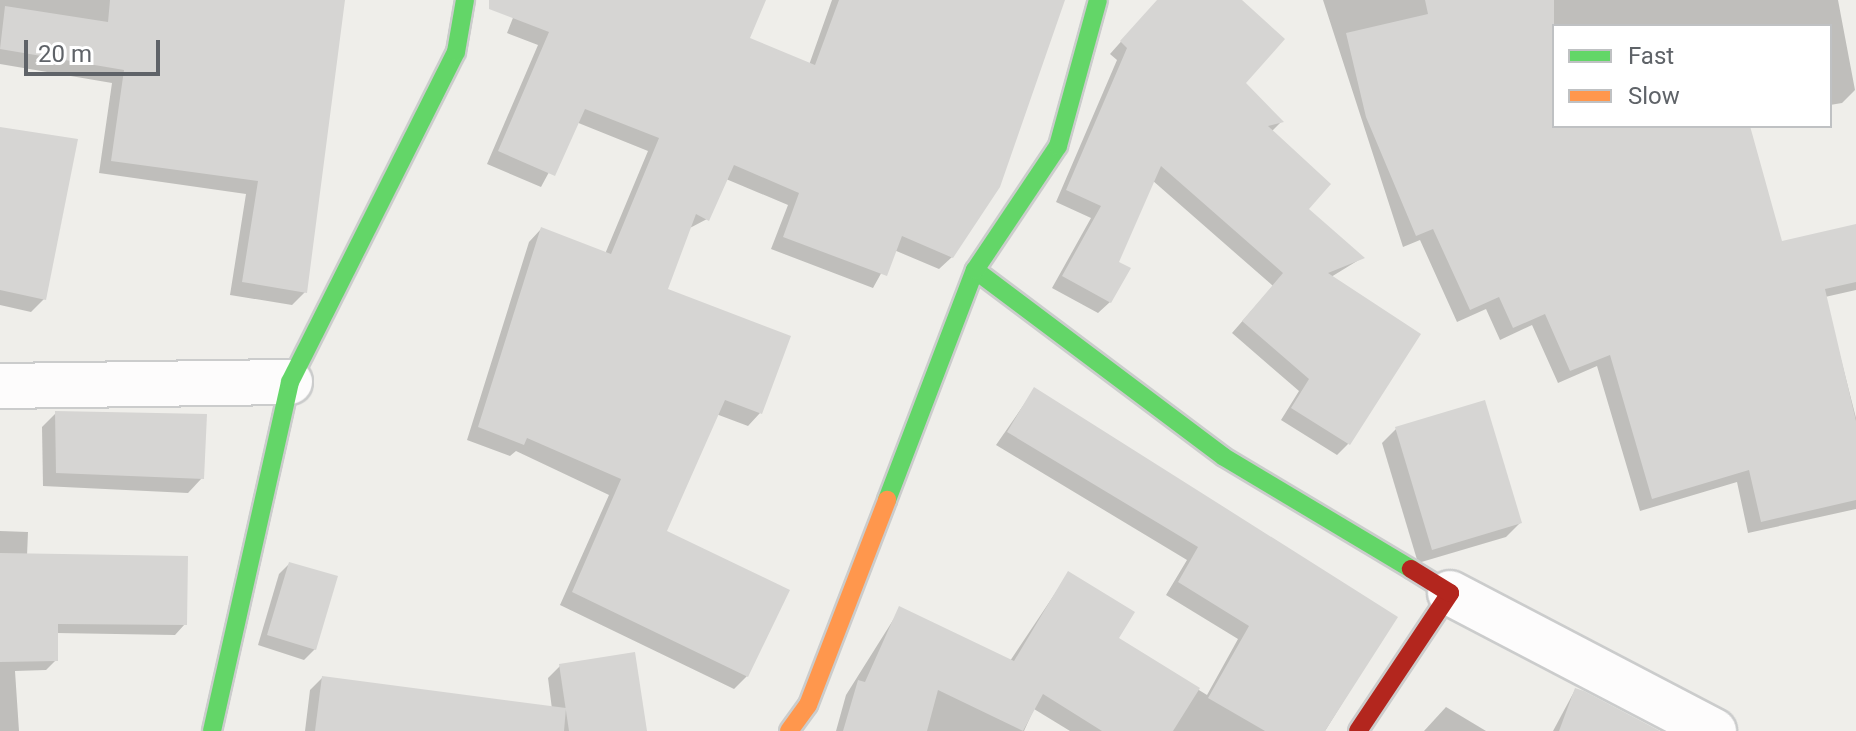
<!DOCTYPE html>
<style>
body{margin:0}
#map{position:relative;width:1856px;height:731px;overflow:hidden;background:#efeeea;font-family:Roboto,sans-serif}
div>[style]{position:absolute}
.shadow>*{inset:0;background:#0003}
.building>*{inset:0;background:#d6d5d3}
.roads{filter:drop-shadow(2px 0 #cbcccc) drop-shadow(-2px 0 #cbcccc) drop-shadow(0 2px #cbcccc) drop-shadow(0 -2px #cbcccc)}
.street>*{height:44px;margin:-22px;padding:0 22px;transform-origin:22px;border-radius:22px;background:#fdfcfc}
.fast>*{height:18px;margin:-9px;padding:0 9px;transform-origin:9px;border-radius:9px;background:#63d668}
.slow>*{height:18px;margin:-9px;padding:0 9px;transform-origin:9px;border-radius:9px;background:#ff974d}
.jam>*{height:18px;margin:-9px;padding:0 9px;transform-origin:9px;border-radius:9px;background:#b3261e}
span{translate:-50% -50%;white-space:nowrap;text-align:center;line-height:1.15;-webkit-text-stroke:6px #fff;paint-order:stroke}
.legend{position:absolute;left:1552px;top:24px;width:280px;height:104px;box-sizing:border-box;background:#fff;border:2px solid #bfc1c3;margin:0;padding:10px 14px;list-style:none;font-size:24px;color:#5f6368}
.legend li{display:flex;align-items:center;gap:16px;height:40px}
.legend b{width:40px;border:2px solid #bfc1c3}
.scale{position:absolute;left:24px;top:40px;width:136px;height:36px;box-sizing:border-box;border:4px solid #5f6368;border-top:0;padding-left:10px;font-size:24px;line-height:28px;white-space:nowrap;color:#5f6368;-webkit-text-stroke:6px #fff;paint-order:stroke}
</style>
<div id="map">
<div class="shadow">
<div style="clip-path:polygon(0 0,377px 0,343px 0,305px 292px,292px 305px,230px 295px,246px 194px,99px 173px,112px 83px,0 64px)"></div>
<div style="clip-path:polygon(520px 0,764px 0,747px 39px,809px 65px,832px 0,1063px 0,952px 257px,939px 269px,894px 250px,873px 288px,771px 249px,788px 205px,726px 179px,707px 219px,688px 229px,665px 290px,760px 413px,748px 426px,716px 414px,665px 532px,747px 676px,734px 689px,560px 605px,609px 495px,516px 451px,510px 456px,467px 440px,529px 242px,541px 229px,605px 254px,648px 151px,576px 122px,541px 187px,487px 164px,538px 45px,507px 33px)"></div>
<div style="clip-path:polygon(1158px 0,1239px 0,1243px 83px,1281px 122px,1272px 131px,1306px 209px,1362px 258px,1331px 277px,1348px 444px,1337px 455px,1281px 420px,1299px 391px,1232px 333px,1273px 286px,1152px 180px,1117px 262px,1110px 302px,1098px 313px,1052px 288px,1091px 218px,1056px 202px,1117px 60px,1110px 54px)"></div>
<div style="clip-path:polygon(1323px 0,1838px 0,1855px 90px,1842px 103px,1830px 105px,1830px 26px,1554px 26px,1554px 126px,1748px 126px,1781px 243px,1856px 226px,1856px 290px,1825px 297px,1856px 418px,1856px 509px,1748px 533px,1737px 482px,1640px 511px,1597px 366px,1558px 383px,1532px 325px,1500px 340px,1486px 309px,1457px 322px,1420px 240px,1403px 247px)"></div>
<div style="clip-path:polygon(0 129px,44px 299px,31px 312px,0 305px)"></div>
<div style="clip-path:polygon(1034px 390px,1395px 618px,1325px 731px,1070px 731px,1034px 709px,1024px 731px,836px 731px,846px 695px,900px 609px,1010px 661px,1068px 574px,1116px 639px,1207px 695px,1238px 639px,1166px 595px,1187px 560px,996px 445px)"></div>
<div style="clip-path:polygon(56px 413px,202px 478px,188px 493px,43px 486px,42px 427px)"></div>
<div style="clip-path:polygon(1396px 429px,1520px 523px,1506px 537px,1418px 563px,1382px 443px)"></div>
<div style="clip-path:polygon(0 531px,28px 532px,27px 556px,185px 624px,175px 635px,56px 633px,56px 660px,46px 670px,15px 671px,19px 731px,0 731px)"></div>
<div style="clip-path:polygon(289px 564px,315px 649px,304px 660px,258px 645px,279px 574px)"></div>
<div style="clip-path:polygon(560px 666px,645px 731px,305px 731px,310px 690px,322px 678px,552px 709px,548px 678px)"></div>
<div style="clip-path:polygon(1575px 690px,1653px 731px,1553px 731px)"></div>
<div style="clip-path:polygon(1446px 707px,1486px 731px,1424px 731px)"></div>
</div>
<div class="building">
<div style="clip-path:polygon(110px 0,345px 0,307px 293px,242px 282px,258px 181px,111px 161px,124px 70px,0 49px,5px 6px,108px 22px)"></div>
<div style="clip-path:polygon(489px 0,766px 0,750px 38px,815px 65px,839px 0,1065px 0,1000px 187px,953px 258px,902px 236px,887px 276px,783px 237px,799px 193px,734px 165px,709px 221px,696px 214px,668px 289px,791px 336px,762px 414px,725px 400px,667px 531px,790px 590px,748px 677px,572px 592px,621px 479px,527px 438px,524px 445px,478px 427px,541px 227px,611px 254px,659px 138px,585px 109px,555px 176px,498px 151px,549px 32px,489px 9px)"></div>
<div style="clip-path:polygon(1157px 0,1242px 0,1285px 39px,1246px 83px,1284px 122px,1268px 126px,1331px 184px,1309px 209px,1365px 258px,1328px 273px,1421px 334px,1350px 445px,1291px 408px,1309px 379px,1242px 321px,1283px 273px,1161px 166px,1119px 262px,1131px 268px,1111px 303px,1062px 276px,1101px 206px,1066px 190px,1127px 48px,1120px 41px)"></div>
<div style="clip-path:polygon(1425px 0,1554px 0,1554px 126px,1750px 126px,1782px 241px,1856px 224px,1856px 282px,1825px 289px,1856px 421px,1856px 500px,1761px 522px,1749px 470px,1652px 499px,1610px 355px,1570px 371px,1545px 314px,1513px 328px,1499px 297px,1470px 310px,1433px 229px,1416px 236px,1366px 117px,1346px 33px,1428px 14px)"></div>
<div style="clip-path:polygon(0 127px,78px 139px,46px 300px,0 290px)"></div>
<div style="clip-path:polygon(1034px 387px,1398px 617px,1325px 731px,1265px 731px,1208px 698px,1249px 626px,1178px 582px,1198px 547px,1007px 432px)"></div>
<div style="clip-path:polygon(1485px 400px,1522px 523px,1432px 550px,1395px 427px)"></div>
<div style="clip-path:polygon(55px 411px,207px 414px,204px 479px,56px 473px)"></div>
<div style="clip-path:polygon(0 553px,188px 556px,187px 625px,58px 624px,58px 661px,0 662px)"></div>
<div style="clip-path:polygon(289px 562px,338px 576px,316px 650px,267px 635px)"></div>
<div style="clip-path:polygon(1068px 571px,1135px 612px,1119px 638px,1200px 688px,1173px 731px,1102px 731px,1043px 694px,1023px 731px,938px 690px,927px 731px,843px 731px,858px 680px,865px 682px,899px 606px,1014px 661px)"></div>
<div style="clip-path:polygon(635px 652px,647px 731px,569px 731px,559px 664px)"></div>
<div style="clip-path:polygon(322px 676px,566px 708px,564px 731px,315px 731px)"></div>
<div style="clip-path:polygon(1575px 688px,1584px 691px,1660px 731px,1559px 731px)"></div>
</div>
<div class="roads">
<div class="street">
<div style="left:0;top:386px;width:290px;rotate:-0.8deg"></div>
<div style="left:1450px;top:593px;width:298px;rotate:27.6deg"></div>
</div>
<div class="fast">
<div style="left:975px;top:270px;width:311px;rotate:36.9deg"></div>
<div style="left:1224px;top:457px;width:218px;rotate:30.9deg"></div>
<div style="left:887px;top:500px;width:246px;rotate:-69.1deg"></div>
<div style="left:975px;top:270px;width:149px;rotate:-56.2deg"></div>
<div style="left:1058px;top:146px;width:151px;rotate:-74.7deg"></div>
<div style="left:212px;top:731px;width:358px;rotate:-77.4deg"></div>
<div style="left:290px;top:382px;width:369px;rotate:-63.3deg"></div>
<div style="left:456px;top:52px;width:53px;rotate:-80.2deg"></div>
</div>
<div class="slow">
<div style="left:789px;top:731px;width:32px;rotate:-54deg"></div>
<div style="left:808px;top:705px;width:220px;rotate:-68.9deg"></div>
</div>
<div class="jam">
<div style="left:1358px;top:731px;width:166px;rotate:-56.3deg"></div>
<div style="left:1450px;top:593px;width:46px;rotate:-148.4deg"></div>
</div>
</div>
<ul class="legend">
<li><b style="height:10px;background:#63d668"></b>Fast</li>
<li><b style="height:10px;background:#ff974d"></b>Slow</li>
</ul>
<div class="scale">20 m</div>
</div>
